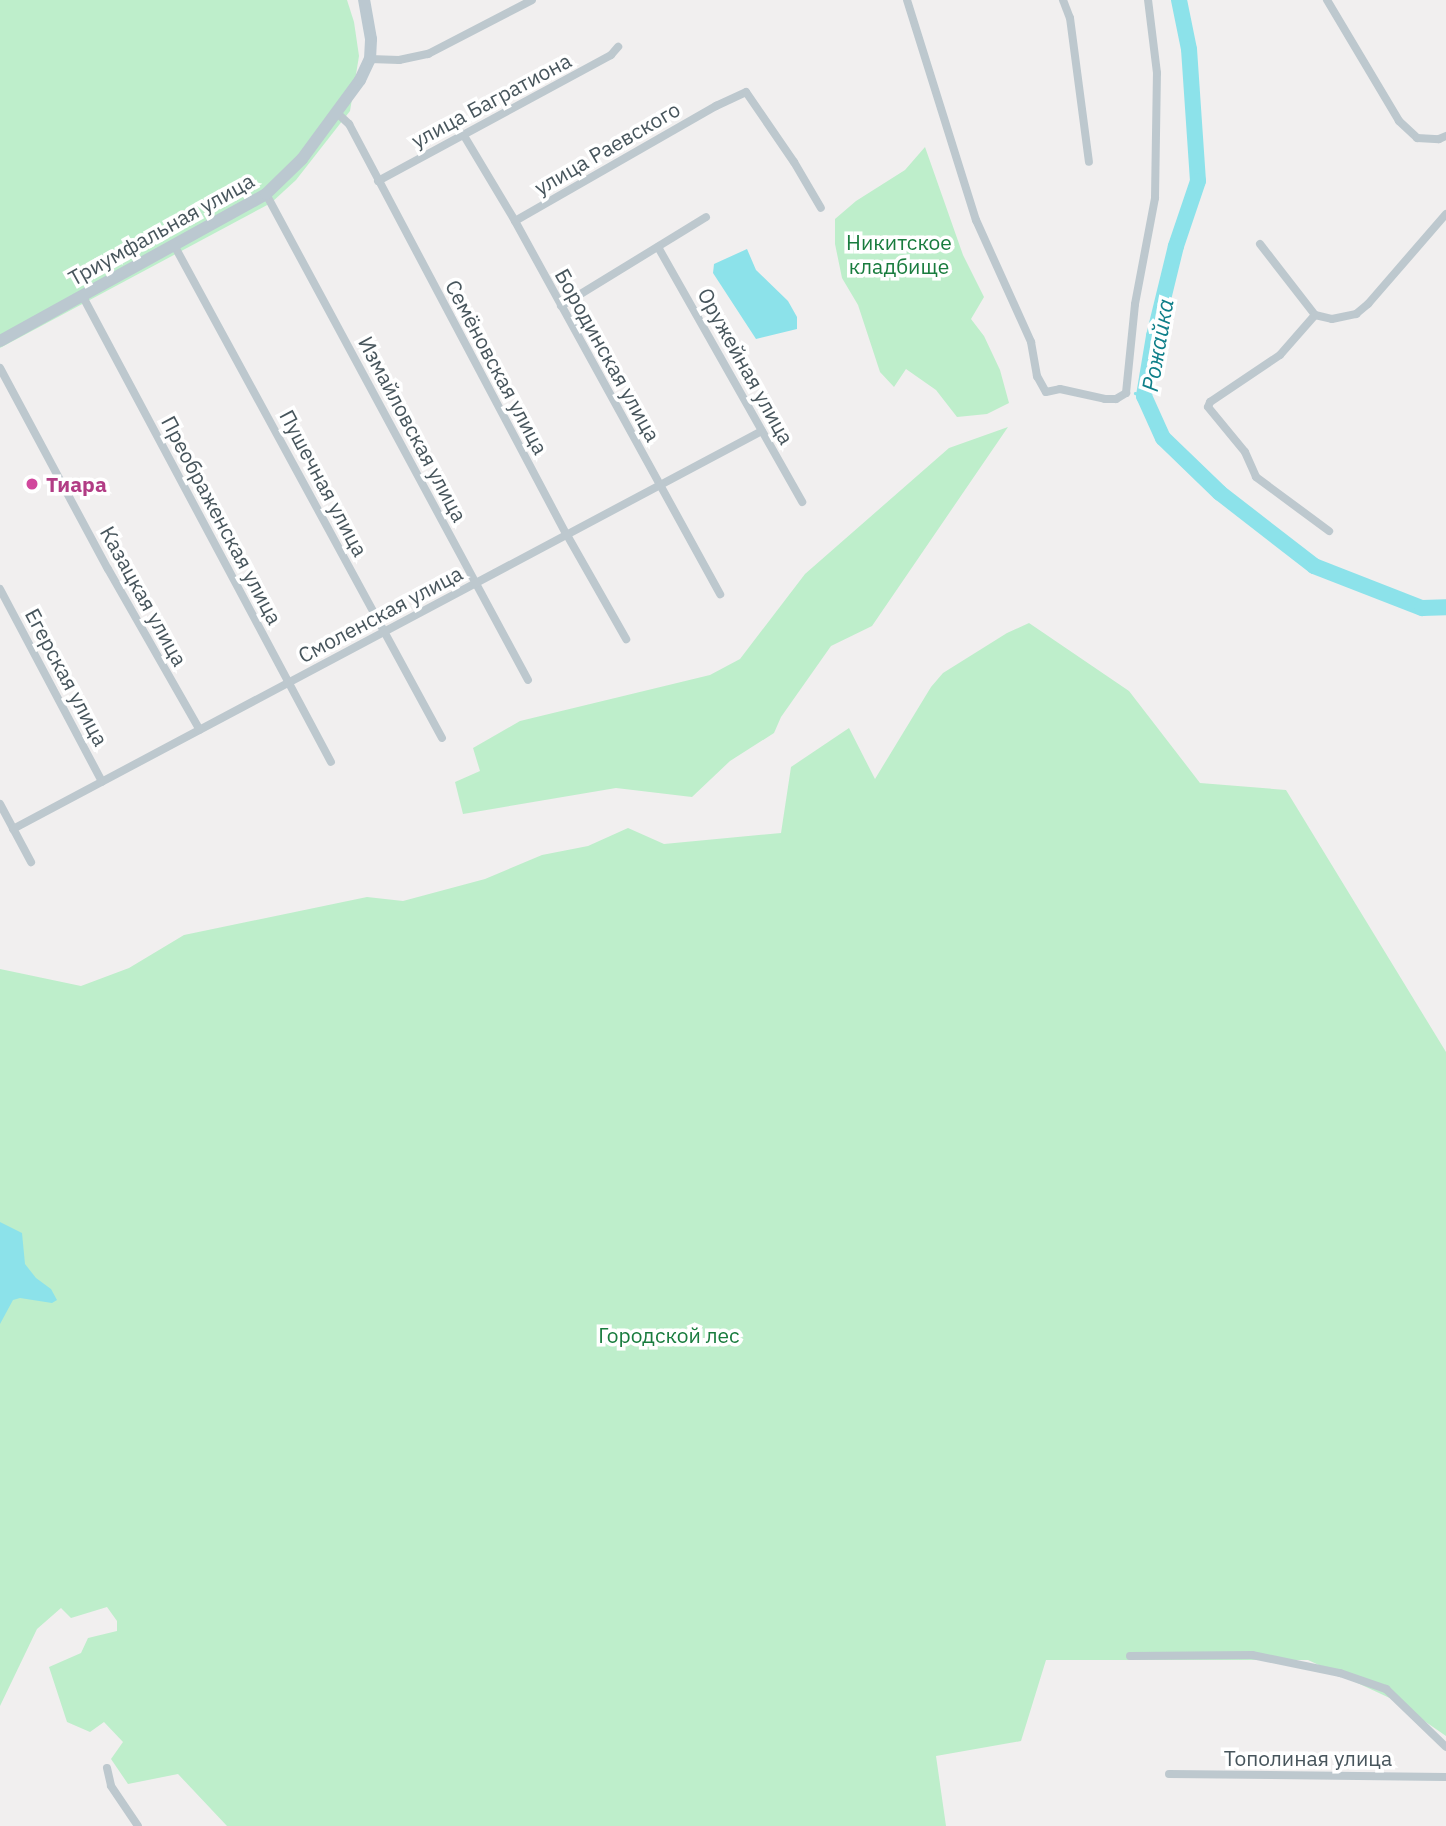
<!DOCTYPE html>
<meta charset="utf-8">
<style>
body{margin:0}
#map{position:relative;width:1446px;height:1826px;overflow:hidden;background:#f1efef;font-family:"IBM Plex Sans",sans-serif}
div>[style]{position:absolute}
.green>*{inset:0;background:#beeecb}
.water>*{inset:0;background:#8ce2ea}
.stream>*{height:2.5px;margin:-1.25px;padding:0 1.25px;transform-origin:1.25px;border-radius:1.25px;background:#8ce2ea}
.river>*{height:16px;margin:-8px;padding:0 8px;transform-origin:8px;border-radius:8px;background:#8ce2ea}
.street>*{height:8px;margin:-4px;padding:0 4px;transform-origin:4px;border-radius:4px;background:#bdc8ce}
.secondary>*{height:12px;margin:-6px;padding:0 6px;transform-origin:6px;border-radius:6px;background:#bbc8d0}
.dots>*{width:19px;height:19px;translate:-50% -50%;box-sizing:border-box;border:4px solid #fff;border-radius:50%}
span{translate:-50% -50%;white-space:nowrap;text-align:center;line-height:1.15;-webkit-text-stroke:7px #fff;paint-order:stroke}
.street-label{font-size:21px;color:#47555c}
.park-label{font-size:21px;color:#197c3e}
.hotel-label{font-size:21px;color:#b23c85;font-weight:700}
.left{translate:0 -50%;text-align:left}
.water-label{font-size:23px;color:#0f7f89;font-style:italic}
</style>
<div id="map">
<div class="green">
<div style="clip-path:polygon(0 0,347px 0,354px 22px,359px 56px,350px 111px,296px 180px,271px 203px,0 348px)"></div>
<div style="clip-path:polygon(925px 147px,963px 255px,984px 297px,971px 319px,984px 336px,1000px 370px,1009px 403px,987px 414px,957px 417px,936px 390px,906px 369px,894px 387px,880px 372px,858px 305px,842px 278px,835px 244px,835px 219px,856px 201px,905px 170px)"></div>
<div style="clip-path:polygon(1008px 427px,872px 626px,831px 646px,781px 717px,774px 733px,730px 761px,692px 797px,616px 788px,463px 814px,455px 782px,480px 771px,473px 748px,520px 721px,710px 675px,740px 659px,805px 574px,949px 448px)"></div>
<div style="clip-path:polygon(1029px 623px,1129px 691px,1200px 783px,1286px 790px,1446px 1052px,1446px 1736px,1394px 1700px,1308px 1660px,1046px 1660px,1021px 1741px,936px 1756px,946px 1826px,227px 1826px,178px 1774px,128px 1784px,111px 1759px,123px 1742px,104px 1722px,90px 1732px,67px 1722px,49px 1667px,81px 1653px,88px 1638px,117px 1631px,117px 1621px,107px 1607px,71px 1618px,61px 1608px,37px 1629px,0 1706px,0 969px,81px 986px,129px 968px,184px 935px,367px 897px,403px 901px,485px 879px,542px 855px,588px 846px,628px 828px,664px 844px,781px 833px,791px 767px,849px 728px,875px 779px,931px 687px,943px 673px,1007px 633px)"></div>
</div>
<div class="water">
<div style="clip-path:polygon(747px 249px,756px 270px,788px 301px,797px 317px,797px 329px,756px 339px,713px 273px,714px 264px)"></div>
<div style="clip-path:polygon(0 1222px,22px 1233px,25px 1264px,36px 1278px,51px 1289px,57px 1300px,52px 1303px,20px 1298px,13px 1300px,0 1324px)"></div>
</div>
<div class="stream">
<div style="left:1135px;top:393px;width:9px;rotate:18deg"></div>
</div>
<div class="river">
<div style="left:1179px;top:0;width:50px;rotate:78.5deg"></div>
<div style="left:1189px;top:49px;width:132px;rotate:86.1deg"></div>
<div style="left:1198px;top:181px;width:69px;rotate:108.7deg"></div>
<div style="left:1176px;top:246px;width:93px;rotate:103.7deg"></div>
<div style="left:1154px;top:336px;width:61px;rotate:99.5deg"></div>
<div style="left:1144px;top:396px;width:46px;rotate:65.7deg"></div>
<div style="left:1163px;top:438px;width:79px;rotate:44deg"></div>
<div style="left:1220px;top:493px;width:119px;rotate:37.8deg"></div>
<div style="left:1314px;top:566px;width:116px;rotate:21.3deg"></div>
<div style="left:1422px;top:608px;width:24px;rotate:-2deg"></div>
</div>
<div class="street">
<div style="left:907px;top:0;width:231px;rotate:72.6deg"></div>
<div style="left:976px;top:220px;width:134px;rotate:65.7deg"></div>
<div style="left:1031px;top:342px;width:35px;rotate:80deg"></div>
<div style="left:1037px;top:376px;width:18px;rotate:61deg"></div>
<div style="left:1046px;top:392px;width:14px;rotate:-12deg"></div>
<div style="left:1060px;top:389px;width:46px;rotate:12.5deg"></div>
<div style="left:1105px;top:399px;width:11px"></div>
<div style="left:1116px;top:399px;width:12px;rotate:-31deg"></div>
<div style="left:1126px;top:393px;width:89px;rotate:-84.2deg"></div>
<div style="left:1135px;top:304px;width:108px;rotate:-79.3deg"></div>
<div style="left:1155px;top:198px;width:125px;rotate:-89.1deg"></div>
<div style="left:1157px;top:73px;width:74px;rotate:-97deg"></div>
<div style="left:1063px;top:0;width:19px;rotate:69deg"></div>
<div style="left:1070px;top:18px;width:145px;rotate:82.5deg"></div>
<div style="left:1327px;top:0;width:141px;rotate:59.2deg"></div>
<div style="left:1399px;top:121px;width:25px;rotate:43deg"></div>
<div style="left:1417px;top:138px;width:22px;rotate:3deg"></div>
<div style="left:1439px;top:139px;width:8px;rotate:-23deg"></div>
<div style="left:370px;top:59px;width:29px;rotate:2deg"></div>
<div style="left:399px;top:60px;width:30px;rotate:-12deg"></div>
<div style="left:428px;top:54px;width:117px;rotate:-27.4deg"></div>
<div style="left:336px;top:112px;width:18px;rotate:43deg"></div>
<div style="left:349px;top:124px;width:465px;rotate:62.1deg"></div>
<div style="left:567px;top:535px;width:120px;rotate:60.4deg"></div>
<div style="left:463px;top:134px;width:101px;rotate:59.1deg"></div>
<div style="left:515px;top:221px;width:426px;rotate:61.2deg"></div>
<div style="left:378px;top:181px;width:265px;rotate:-28.4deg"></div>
<div style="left:611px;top:55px;width:11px;rotate:-49deg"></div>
<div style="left:266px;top:194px;width:552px;rotate:61.67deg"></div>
<div style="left:515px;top:221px;width:232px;rotate:-29.8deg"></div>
<div style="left:716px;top:106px;width:33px;rotate:-25deg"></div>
<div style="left:746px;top:92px;width:85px;rotate:55.6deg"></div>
<div style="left:794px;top:162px;width:53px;rotate:59.6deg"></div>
<div style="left:1260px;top:244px;width:90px;rotate:52.2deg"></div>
<div style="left:1315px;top:315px;width:17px;rotate:13deg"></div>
<div style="left:1332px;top:319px;width:25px;rotate:-12deg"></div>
<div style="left:1356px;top:314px;width:16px;rotate:-40deg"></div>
<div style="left:1368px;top:304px;width:119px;rotate:-49.1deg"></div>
<div style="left:174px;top:245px;width:561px;rotate:61.47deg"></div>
<div style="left:658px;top:247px;width:293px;rotate:60.5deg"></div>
<div style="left:82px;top:295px;width:529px;rotate:61.93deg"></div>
<div style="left:561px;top:306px;width:170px;rotate:-31.5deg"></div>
<div style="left:1315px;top:315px;width:53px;rotate:131.2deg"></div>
<div style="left:1280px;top:355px;width:84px;rotate:146.1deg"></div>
<div style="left:1210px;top:402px;width:5px;rotate:112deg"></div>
<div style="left:1208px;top:407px;width:58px;rotate:50.6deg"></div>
<div style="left:1245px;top:452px;width:27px;rotate:66deg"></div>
<div style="left:1256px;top:477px;width:91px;rotate:36.5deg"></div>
<div style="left:0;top:368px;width:228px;rotate:61.8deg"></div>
<div style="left:108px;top:569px;width:185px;rotate:60.3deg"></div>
<div style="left:0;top:589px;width:218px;rotate:62.1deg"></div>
<div style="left:0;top:804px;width:66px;rotate:61.9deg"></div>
<div style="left:13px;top:829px;width:848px;rotate:-27.99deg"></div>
<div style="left:1130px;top:1656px;width:122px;rotate:-0.5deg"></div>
<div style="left:1252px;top:1655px;width:90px;rotate:11.6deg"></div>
<div style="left:1340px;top:1673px;width:49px;rotate:19.2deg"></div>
<div style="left:1386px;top:1689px;width:83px;rotate:44deg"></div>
<div style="left:107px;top:1768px;width:18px;rotate:77deg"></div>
<div style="left:111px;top:1786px;width:48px;rotate:56deg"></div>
<div style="left:1169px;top:1774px;width:277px;rotate:0.6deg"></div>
</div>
<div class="secondary">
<div style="left:0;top:341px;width:304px;rotate:-28.9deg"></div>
<div style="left:266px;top:194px;width:50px;rotate:-44.2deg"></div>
<div style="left:302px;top:159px;width:98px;rotate:-53.7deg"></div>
<div style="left:360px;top:80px;width:23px;rotate:-65deg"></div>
<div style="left:370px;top:59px;width:20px;rotate:-87deg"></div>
<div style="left:371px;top:39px;width:40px;rotate:-100deg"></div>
</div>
<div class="dots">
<div style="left:32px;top:484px;background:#d1479c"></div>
</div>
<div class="street-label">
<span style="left:491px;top:100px;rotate:-28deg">улица Багратиона</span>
<span style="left:607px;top:148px;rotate:-30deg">улица Раевского</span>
<span style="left:161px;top:229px;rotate:-29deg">Триумфальная улица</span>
<span style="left:608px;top:355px;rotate:61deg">Бородинская улица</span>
<span style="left:746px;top:366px;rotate:61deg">Оружейная улица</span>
<span style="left:497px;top:367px;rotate:62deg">Семёновская улица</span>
<span style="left:413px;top:429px;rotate:62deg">Измайловская улица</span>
<span style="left:324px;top:483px;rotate:62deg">Пушечная улица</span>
<span style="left:222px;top:520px;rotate:62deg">Преображенская улица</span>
<span style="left:144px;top:596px;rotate:61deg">Казацкая улица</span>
<span style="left:380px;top:614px;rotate:-28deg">Смоленская улица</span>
<span style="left:67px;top:677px;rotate:62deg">Егерская улица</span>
<span style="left:1308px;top:1758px">Тополиная улица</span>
</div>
<div class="park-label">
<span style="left:899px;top:254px">Никитское<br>кладбище</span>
<span style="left:669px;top:1335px">Городской лес</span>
</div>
<div class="hotel-label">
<span class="left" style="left:46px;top:484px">Тиара</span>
</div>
<div class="water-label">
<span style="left:1157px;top:345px;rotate:-80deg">Рожайка</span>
</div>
</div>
